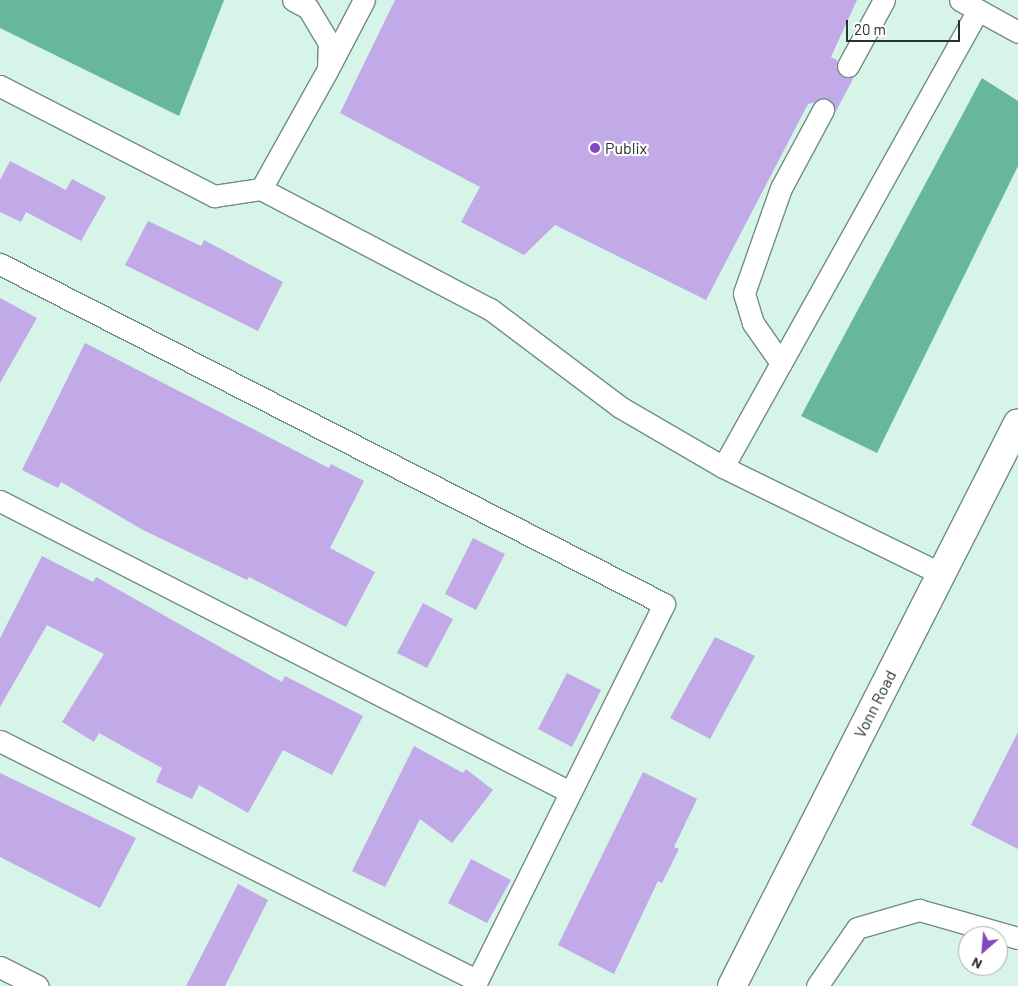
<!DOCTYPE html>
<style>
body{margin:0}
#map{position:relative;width:1018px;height:986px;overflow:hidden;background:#d7f4e8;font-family:Barlow,sans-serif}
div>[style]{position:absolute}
.water>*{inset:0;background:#67b79b}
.building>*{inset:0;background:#c2a9e7}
.roads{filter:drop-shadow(1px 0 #728d82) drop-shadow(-1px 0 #728d82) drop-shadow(0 1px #728d82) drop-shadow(0 -1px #728d82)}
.lane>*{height:21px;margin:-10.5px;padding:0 10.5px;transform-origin:10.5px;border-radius:10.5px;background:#fff}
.secondary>*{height:28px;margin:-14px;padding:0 14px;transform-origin:14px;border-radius:14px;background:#fff}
.dots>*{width:14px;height:14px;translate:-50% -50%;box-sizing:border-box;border:2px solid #fff;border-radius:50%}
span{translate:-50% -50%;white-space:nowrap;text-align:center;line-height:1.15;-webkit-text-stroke:4.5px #fff;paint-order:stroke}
.poi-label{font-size:16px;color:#27322e}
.left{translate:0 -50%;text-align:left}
.street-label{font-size:16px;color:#27322e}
.north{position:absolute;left:958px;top:926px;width:50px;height:50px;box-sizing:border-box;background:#fff;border:1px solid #a9adab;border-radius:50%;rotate:207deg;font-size:14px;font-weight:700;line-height:20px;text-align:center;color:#27322e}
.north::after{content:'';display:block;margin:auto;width:18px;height:22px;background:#8149c0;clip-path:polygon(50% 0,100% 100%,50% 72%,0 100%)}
.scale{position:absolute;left:846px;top:20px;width:114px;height:22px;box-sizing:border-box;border:2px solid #27322e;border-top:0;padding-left:6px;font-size:15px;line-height:18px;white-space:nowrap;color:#27322e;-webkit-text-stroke:4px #fff;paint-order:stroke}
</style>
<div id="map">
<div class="water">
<div style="clip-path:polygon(0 0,224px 0,179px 116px,0 28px)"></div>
<div style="clip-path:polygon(982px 78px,1018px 101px,1018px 166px,877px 453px,801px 416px)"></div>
</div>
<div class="building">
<div style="clip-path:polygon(395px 0,857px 0,831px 57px,837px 60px,842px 77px,854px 77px,835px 113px,828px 99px,808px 104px,706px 300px,555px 225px,524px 255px,461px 222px,480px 187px,340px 113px)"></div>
<div style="clip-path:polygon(10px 161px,66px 190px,72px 179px,106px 197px,81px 241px,26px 212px,21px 222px,0 212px,0 180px)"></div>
<div style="clip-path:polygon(148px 221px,201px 246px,204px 240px,283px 282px,258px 331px,125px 265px)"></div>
<div style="clip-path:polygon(0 298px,37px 318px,0 383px)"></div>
<div style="clip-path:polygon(85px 343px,329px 468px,331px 464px,364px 481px,330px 548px,375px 572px,346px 627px,249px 577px,247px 580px,143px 530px,61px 482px,58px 488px,22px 470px)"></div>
<div style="clip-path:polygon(473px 538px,505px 554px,476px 610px,445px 594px)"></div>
<div style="clip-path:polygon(42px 556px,93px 582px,96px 577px,282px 682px,285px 676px,363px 716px,332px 775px,283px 750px,248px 813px,199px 785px,192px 799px,156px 782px,162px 768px,99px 733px,94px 742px,62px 722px,104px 654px,47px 625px,0 707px,0 638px)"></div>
<div style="clip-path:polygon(423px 603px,453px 619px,427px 668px,397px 653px)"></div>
<div style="clip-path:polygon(715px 637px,755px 656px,710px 739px,670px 718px)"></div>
<div style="clip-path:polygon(567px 673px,601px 690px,572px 747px,538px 729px)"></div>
<div style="clip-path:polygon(1018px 732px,1018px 849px,971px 825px)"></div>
<div style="clip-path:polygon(414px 746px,463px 773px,466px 769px,493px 790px,452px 843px,420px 819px,385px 887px,352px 871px)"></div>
<div style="clip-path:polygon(643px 772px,697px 799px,674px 847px,679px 849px,662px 883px,658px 881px,614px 974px,558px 945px)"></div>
<div style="clip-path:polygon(0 773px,136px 838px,100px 908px,0 857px)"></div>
<div style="clip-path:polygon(471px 859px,511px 880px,487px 923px,448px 903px)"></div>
<div style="clip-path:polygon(238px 884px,268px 900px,225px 986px,186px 986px)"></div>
</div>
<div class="roads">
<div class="lane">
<div style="left:960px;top:0;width:66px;rotate:28.9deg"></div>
<div style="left:330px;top:65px;width:73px;rotate:-62.4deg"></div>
<div style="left:848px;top:66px;width:75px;rotate:-61.4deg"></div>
<div style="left:0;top:86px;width:241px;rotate:27.2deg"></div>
<div style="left:214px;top:196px;width:48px;rotate:-8.5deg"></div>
<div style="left:261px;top:189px;width:259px;rotate:27.7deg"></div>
<div style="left:490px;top:309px;width:163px;rotate:37deg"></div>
<div style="left:620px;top:407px;width:119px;rotate:30.2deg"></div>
<div style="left:723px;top:467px;width:243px;rotate:26.1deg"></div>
<div style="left:261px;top:189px;width:137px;rotate:-60.8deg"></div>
<div style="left:328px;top:69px;width:26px;rotate:-88deg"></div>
<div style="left:329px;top:43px;width:41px;rotate:-121deg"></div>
<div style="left:308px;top:8px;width:17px;rotate:-152deg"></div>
<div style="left:0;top:264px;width:746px;rotate:27.11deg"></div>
<div style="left:664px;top:604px;width:427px;rotate:116.4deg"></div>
<div style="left:781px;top:363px;width:49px;rotate:-125deg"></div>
<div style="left:753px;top:323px;width:31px;rotate:-107deg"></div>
<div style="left:744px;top:293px;width:111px;rotate:-70.6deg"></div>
<div style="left:781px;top:188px;width:89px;rotate:-61.7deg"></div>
<div style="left:723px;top:467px;width:523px;rotate:-60.84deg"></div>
<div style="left:0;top:501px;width:638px;rotate:27.05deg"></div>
<div style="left:0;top:741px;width:533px;rotate:26.66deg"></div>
<div style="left:0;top:967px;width:42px;rotate:26.6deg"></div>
<div style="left:817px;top:986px;width:70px;rotate:-55.4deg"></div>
<div style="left:857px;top:928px;width:65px;rotate:-16.2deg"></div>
<div style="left:919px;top:910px;width:103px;rotate:15.8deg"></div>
</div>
<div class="secondary">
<div style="left:732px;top:986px;width:631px;rotate:-63.07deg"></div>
</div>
</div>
<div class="dots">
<div style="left:595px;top:148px;background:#8149c0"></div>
</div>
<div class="poi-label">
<span class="left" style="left:605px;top:148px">Publix</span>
</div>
<div class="street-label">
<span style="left:875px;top:704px;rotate:-63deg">Vonn Road</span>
</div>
<div class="north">N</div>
<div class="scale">20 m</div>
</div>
